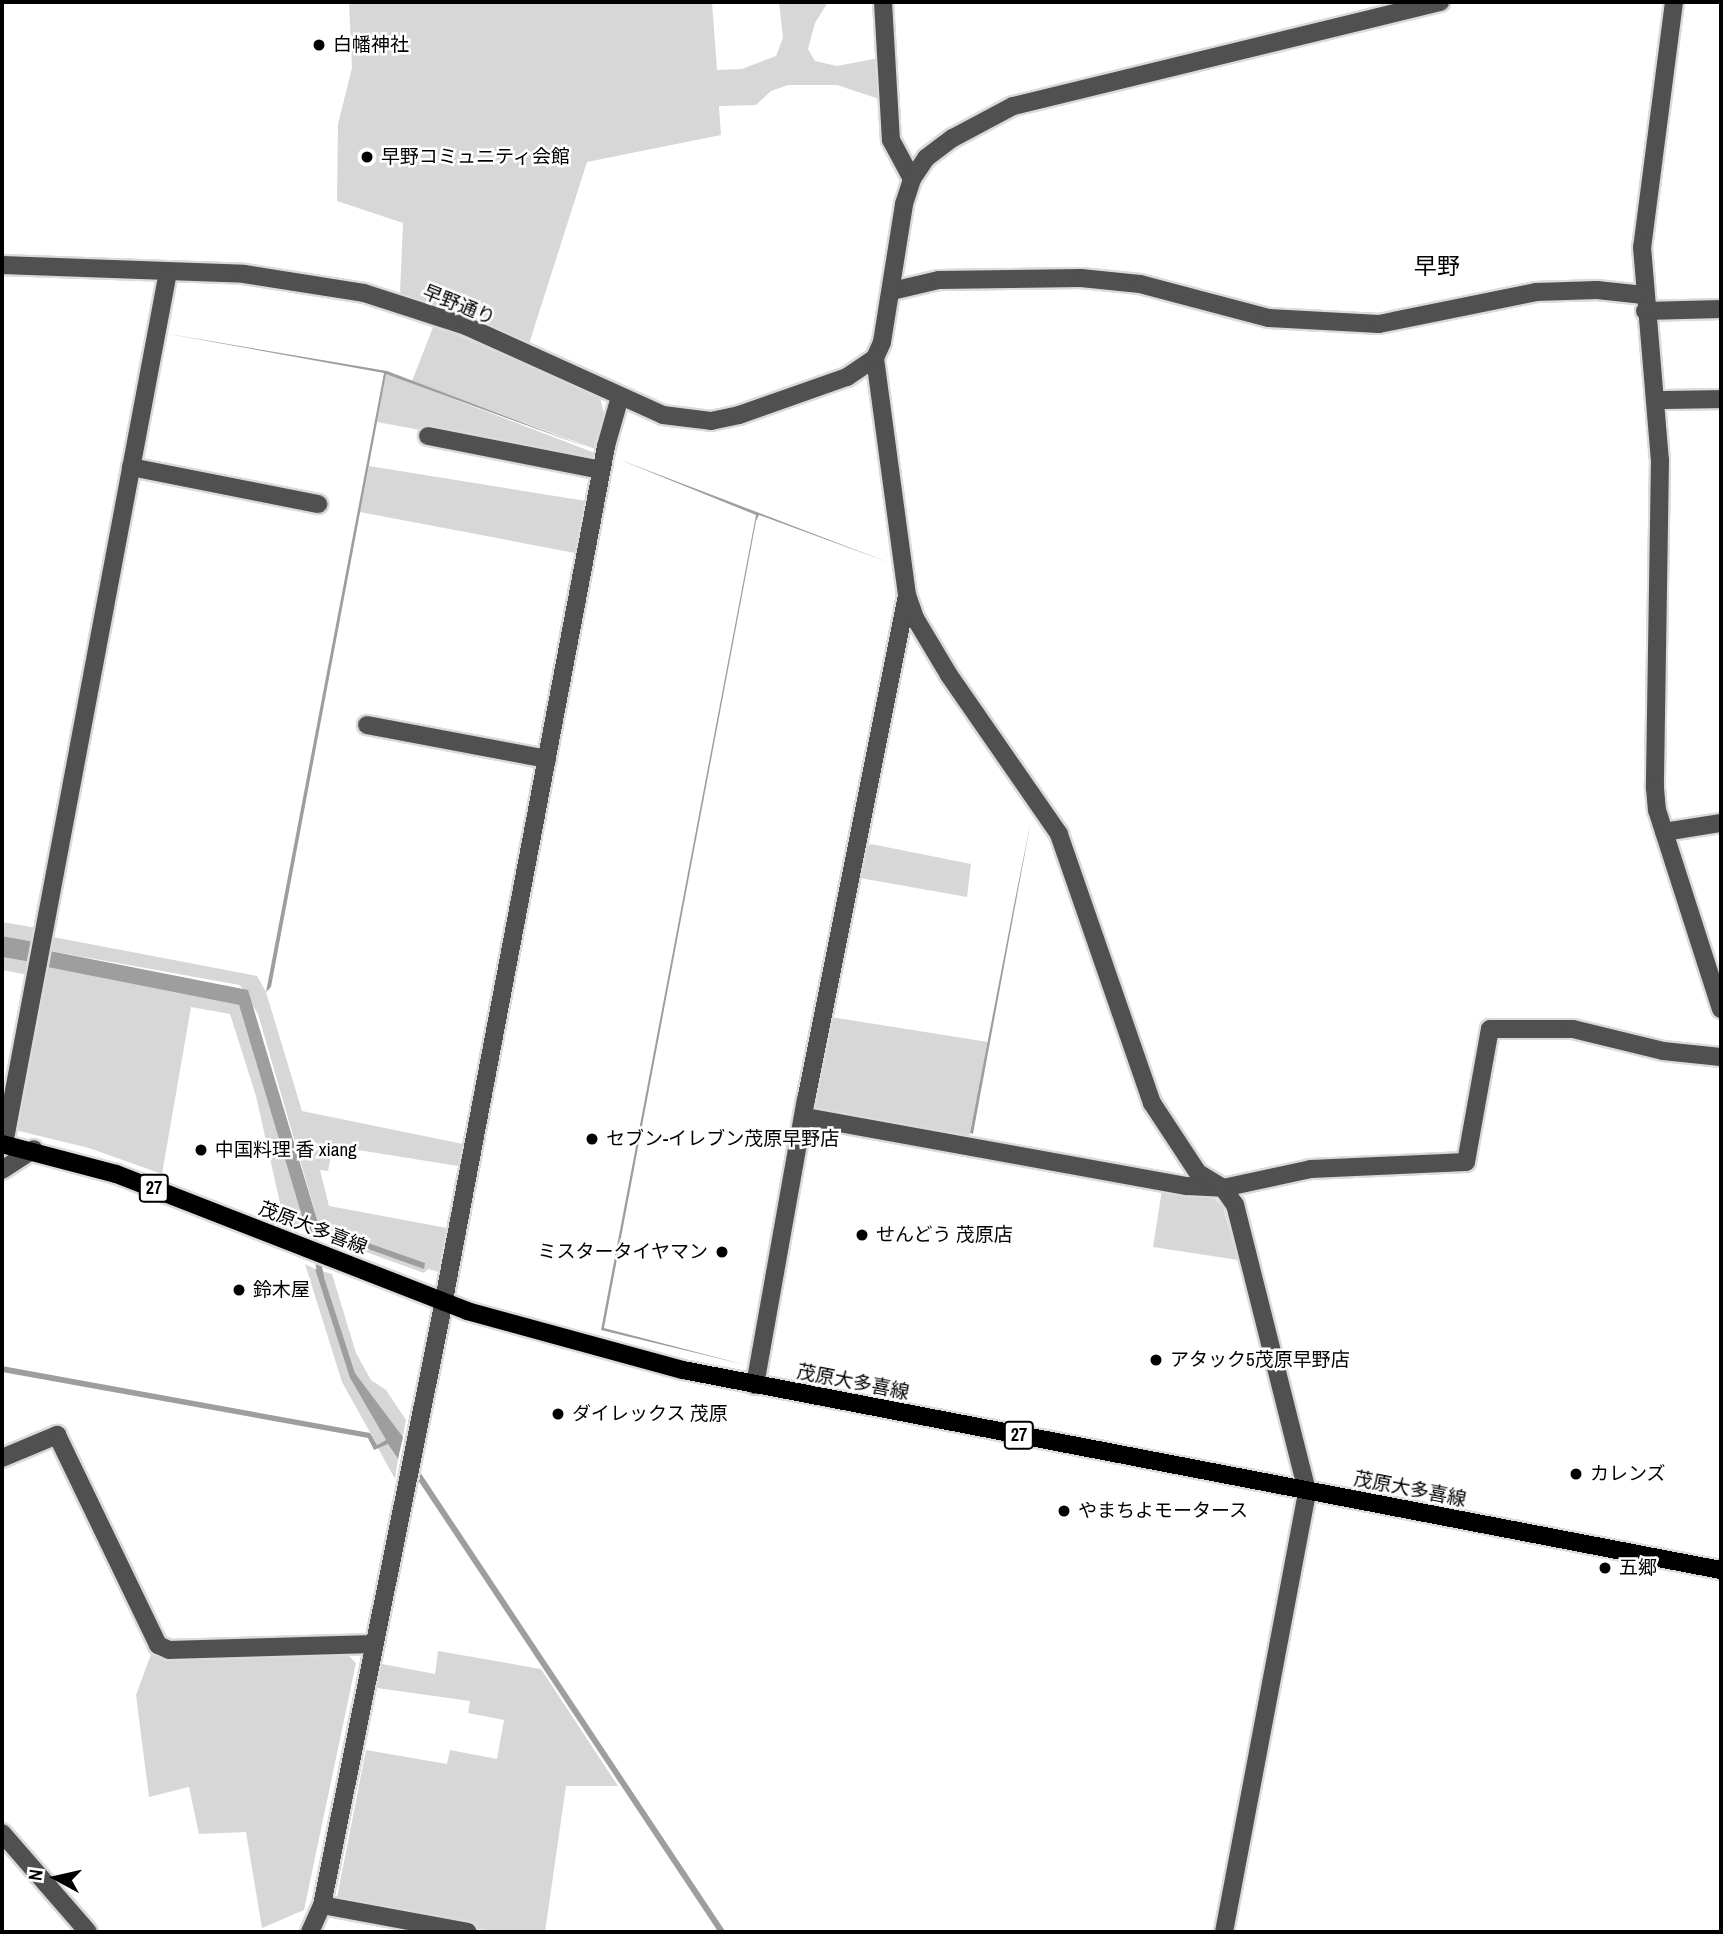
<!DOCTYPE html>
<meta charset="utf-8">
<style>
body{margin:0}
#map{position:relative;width:1723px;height:1934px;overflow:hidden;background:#fff;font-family:"Archivo Narrow","Noto Sans JP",sans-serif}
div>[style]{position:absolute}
.green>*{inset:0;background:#d7d7d7}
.water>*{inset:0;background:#9e9e9e}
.stream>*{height:6px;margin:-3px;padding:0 3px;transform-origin:3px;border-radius:3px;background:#9e9e9e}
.roads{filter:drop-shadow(2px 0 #dbdbdb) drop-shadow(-2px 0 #dbdbdb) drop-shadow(0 2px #dbdbdb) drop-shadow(0 -2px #dbdbdb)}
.minor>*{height:18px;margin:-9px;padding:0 9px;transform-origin:9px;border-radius:9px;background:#505050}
.major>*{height:18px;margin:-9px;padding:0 9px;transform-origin:9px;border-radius:9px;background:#000}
.dots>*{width:19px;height:19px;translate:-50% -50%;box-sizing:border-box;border:4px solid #fff;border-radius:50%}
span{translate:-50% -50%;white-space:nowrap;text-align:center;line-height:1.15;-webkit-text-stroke:5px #fff;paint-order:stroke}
.shield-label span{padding:2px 5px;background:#fff;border:2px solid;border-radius:5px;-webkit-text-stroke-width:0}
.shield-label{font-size:18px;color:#000;font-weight:700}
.poi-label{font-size:19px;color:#000}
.left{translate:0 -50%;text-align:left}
.right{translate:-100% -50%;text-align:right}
.street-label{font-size:19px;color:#000}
.quarter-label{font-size:23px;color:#000}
.frame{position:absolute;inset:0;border:4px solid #000;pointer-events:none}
.north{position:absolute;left:21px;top:1843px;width:70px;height:70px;-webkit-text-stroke:5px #fff;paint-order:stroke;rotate:278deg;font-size:19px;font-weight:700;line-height:28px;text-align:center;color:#000}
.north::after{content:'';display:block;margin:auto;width:24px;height:32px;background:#000;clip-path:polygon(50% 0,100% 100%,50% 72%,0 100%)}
</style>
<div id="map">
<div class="green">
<div style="clip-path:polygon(349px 2px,712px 2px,717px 70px,742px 69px,776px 56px,783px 38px,779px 2px,828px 2px,815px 23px,808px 49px,815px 61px,837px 66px,879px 58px,879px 99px,837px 85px,788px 85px,771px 91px,756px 105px,719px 106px,721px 135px,587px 162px,529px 344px,400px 294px,403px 223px,337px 201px,338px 124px,352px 68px)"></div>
<div style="clip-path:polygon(434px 325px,600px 397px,604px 415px,595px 449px,412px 381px)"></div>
<div style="clip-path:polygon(386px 373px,595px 453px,593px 462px,377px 422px)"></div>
<div style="clip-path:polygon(369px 466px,586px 501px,575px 553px,360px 512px)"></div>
<div style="clip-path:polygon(871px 844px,971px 864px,967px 897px,860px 878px,866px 847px)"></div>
<div style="clip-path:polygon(2px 922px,37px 928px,35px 942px,2px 936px)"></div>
<div style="clip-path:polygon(48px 936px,257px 976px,266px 992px,302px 1111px,463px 1144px,458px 1166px,333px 1146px,328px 1171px,320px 1170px,329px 1206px,447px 1228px,439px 1272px,428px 1269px,424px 1273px,322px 1236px,258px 1014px,240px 985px,45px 950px)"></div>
<div style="clip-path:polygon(2px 957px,31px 962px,29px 975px,2px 970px)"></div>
<div style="clip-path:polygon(42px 966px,239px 1005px,306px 1230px,284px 1221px,256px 1096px,230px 1014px,191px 1007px,162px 1174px,89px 1148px,15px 1130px)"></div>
<div style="clip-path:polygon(831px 1017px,988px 1042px,969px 1138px,816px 1110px,811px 1101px)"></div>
<div style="clip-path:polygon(1162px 1190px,1215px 1199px,1223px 1207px,1238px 1260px,1153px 1247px)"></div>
<div style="clip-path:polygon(305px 1264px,315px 1269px,350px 1378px,386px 1440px,377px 1445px,342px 1382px)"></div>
<div style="clip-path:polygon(322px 1271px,332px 1274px,356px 1353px,371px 1380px,386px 1390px,406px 1420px,403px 1437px,355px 1373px)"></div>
<div style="clip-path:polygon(388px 1444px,398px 1459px,395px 1479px,378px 1448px)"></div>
<div style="clip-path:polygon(153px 1649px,344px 1651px,356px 1663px,304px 1910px,262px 1928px,246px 1832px,199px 1834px,189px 1787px,149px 1797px,136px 1695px)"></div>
<div style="clip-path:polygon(438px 1651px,541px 1669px,618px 1786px,566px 1786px,545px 1932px,495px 1932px,348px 1905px,337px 1897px,366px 1750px,447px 1764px,450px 1750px,497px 1759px,504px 1720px,468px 1713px,470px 1701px,377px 1688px,382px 1664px,435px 1674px)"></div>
</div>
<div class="water">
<div style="clip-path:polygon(163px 333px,387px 371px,592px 449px,386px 374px,271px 987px,266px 992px,384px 373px)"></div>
<div style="clip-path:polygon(618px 459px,890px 563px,759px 515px,756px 521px,604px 1328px,746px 1365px,601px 1330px,756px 515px)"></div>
<div style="clip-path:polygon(1031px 820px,973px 1134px,970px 1133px,1014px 905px)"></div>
<div style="clip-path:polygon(2px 936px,35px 942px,31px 962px,2px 957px)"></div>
<div style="clip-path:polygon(45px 950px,248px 990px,322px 1236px,306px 1230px,239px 1005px,42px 966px)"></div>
<div style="clip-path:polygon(334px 1231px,425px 1263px,424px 1269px,332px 1236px)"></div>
<div style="clip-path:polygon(315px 1269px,322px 1271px,355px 1373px,403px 1437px,398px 1459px,388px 1444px,374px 1450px,368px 1438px,2px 1372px,2px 1366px,370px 1433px,377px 1445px,386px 1440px,350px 1378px)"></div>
</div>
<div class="stream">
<div style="left:311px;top:1225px;width:53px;rotate:79.1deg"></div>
<div style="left:415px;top:1470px;width:555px;rotate:56.4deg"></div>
</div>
<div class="roads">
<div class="minor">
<div style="left:883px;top:2px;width:138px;rotate:86.7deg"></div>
<div style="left:891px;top:140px;width:44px;rotate:61.7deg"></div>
<div style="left:1674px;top:2px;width:247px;rotate:97.4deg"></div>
<div style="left:1642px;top:247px;width:214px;rotate:85.2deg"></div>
<div style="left:1660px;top:460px;width:328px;rotate:90.9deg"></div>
<div style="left:1655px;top:788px;width:22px;rotate:85deg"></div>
<div style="left:1657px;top:810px;width:209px;rotate:72.2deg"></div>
<div style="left:2px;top:265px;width:242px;rotate:2.1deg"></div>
<div style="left:244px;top:274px;width:121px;rotate:9deg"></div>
<div style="left:364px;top:293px;width:107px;rotate:17.9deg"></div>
<div style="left:466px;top:326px;width:216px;rotate:24.3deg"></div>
<div style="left:663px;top:415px;width:48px;rotate:7.1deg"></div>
<div style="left:711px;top:421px;width:29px;rotate:-12deg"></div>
<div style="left:739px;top:415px;width:114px;rotate:-19.4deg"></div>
<div style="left:847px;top:377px;width:34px;rotate:-34deg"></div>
<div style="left:892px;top:291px;width:48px;rotate:-13.2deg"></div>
<div style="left:939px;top:280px;width:142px;rotate:-0.8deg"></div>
<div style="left:1081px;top:278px;width:59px;rotate:5.8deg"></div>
<div style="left:1140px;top:284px;width:133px;rotate:14.8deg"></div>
<div style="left:1269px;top:318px;width:110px;rotate:3.1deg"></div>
<div style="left:1379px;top:324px;width:160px;rotate:-11.5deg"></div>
<div style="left:1536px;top:292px;width:61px;rotate:-1.9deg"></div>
<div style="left:1597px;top:290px;width:47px;rotate:6.1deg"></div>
<div style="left:1645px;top:311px;width:76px;rotate:-1.5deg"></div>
<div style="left:1658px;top:400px;width:63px;rotate:-0.9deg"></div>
<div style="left:428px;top:436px;width:176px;rotate:11.1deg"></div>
<div style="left:131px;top:467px;width:191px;rotate:11.2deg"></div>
<div style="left:367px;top:725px;width:183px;rotate:10.7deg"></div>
<div style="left:1664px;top:832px;width:58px;rotate:-9deg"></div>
<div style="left:806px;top:1117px;width:387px;rotate:10.3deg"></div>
<div style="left:1187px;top:1186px;width:36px;rotate:3deg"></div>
<div style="left:1223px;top:1188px;width:90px;rotate:-12.2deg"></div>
<div style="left:1311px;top:1169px;width:155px;rotate:-2.6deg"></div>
<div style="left:1466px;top:1162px;width:135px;rotate:-79.8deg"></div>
<div style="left:1490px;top:1029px;width:83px"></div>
<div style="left:1573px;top:1029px;width:93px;rotate:13.7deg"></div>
<div style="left:1663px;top:1051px;width:58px;rotate:5.9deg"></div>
<div style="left:4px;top:1144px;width:887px;rotate:-79.35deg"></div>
<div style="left:2px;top:1170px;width:38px;rotate:-33deg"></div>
<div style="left:755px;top:1385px;width:290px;rotate:-79.9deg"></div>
<div style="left:806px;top:1100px;width:515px;rotate:-78.69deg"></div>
<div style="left:2px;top:1458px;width:60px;rotate:-22.7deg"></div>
<div style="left:57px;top:1435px;width:233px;rotate:64.3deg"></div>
<div style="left:158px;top:1645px;width:12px;rotate:24deg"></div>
<div style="left:169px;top:1650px;width:204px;rotate:-1.7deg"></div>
<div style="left:2px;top:1833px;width:131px;rotate:49deg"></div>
<div style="left:322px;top:1905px;width:148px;rotate:10.5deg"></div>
<div style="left:310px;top:1932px;width:30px;rotate:-66deg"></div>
<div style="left:322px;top:1905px;width:591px;rotate:-78.58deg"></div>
<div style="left:439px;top:1326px;width:896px;rotate:-79.25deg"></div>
<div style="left:606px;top:446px;width:51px;rotate:-74.1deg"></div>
<div style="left:1224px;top:1932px;width:449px;rotate:-79.3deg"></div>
<div style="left:1307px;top:1491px;width:295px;rotate:-104.1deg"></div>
<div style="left:1235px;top:1205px;width:21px;rotate:-125deg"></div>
<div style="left:1223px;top:1188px;width:29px;rotate:-149deg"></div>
<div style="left:1198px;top:1173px;width:84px;rotate:-123.3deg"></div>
<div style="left:1152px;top:1103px;width:285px;rotate:-109.1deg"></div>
<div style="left:1059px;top:834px;width:193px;rotate:-124.7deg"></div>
<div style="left:949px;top:675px;width:66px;rotate:-120.8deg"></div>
<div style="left:915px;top:618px;width:24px;rotate:-109deg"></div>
<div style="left:907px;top:595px;width:239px;rotate:-97.7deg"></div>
<div style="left:875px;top:358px;width:17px;rotate:-66deg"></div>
<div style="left:882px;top:342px;width:140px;rotate:-80.9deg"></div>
<div style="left:904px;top:204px;width:26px;rotate:-72deg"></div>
<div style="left:912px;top:179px;width:25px;rotate:-56deg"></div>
<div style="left:926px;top:158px;width:34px;rotate:-37deg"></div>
<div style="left:953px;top:138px;width:68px;rotate:-28.1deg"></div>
<div style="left:1013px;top:106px;width:440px;rotate:-13.7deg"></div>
</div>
<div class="major">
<div style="left:2px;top:1144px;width:118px;rotate:14.7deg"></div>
<div style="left:116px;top:1174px;width:377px;rotate:21.3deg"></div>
<div style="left:467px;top:1311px;width:224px;rotate:15.3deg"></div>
<div style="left:683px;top:1370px;width:1057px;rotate:10.91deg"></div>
</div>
</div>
<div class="dots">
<div style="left:319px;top:45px;background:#000"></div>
<div style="left:367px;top:157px;background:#000"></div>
<div style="left:592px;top:1139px;background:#000"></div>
<div style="left:201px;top:1150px;background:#000"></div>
<div style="left:862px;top:1235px;background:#000"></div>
<div style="left:722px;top:1252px;background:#000"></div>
<div style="left:239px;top:1290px;background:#000"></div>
<div style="left:1156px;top:1360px;background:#000"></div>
<div style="left:558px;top:1414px;background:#000"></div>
<div style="left:1576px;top:1474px;background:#000"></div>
<div style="left:1064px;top:1511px;background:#000"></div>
<div style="left:1605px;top:1568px;background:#000"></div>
</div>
<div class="shield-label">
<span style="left:154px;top:1188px">27</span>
<span style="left:1019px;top:1435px">27</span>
</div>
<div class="poi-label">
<span class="left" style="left:333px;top:45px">白幡神社</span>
<span class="left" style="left:381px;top:157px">早野コミュニティ会館</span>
<span class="left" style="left:606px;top:1139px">セブン-イレブン茂原早野店</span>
<span class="left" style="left:215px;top:1150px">中国料理 香 xiang</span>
<span class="left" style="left:876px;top:1235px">せんどう 茂原店</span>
<span class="right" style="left:708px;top:1252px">ミスタータイヤマン</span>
<span class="left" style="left:253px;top:1290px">鈴木屋</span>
<span class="left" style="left:1170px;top:1360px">アタック5茂原早野店</span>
<span class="left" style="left:572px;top:1414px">ダイレックス 茂原</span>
<span class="left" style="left:1590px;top:1474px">カレンズ</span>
<span class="left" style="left:1078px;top:1511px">やまちよモータース</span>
<span class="left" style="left:1619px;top:1568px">五郷</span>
</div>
<div class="street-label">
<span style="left:459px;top:305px;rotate:22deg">早野通り</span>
<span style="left:313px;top:1228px;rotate:21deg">茂原大多喜線</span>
<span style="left:853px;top:1382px;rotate:11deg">茂原大多喜線</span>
<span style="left:1410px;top:1489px;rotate:11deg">茂原大多喜線</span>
</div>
<div class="quarter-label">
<span style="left:1437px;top:266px">早野</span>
</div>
<div class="frame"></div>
<div class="north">N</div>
</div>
